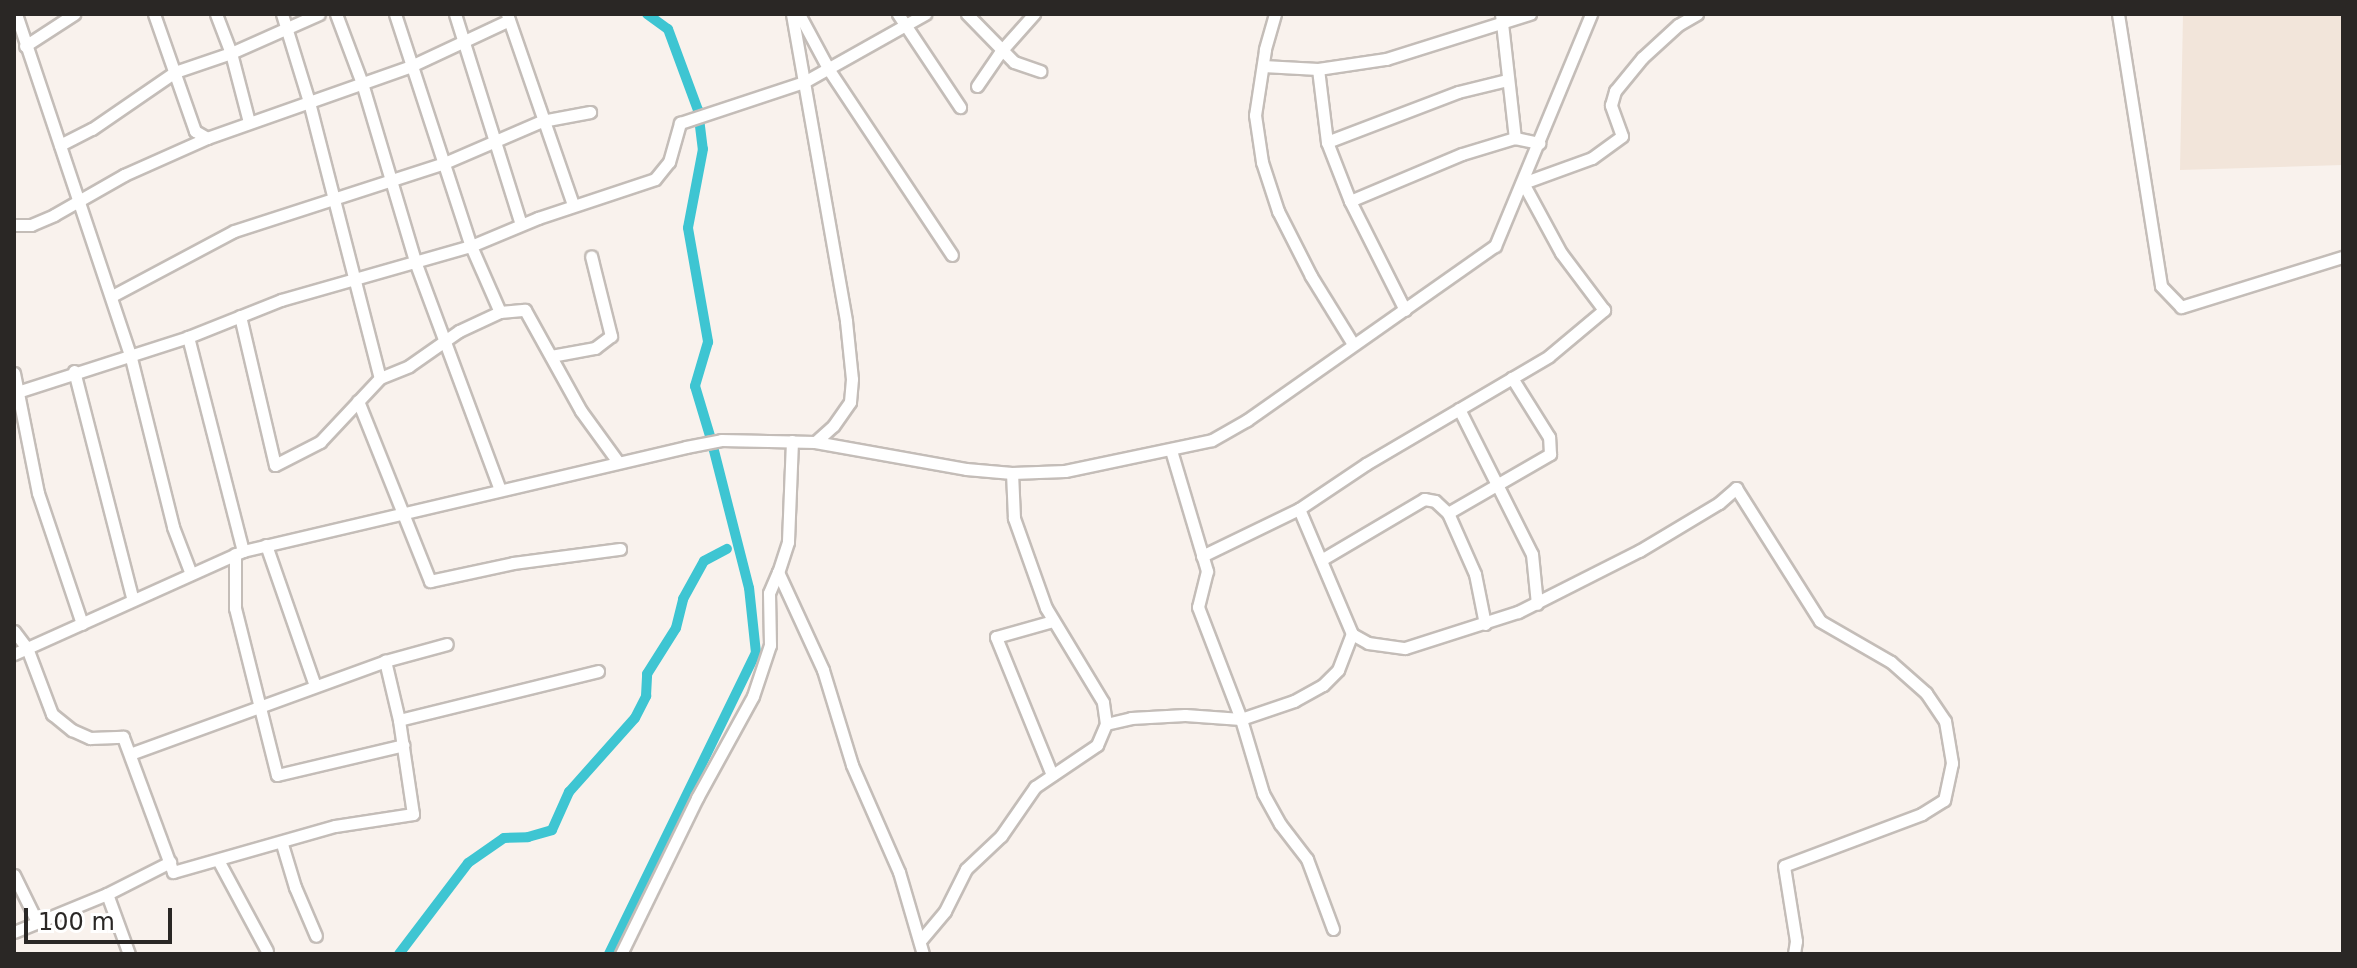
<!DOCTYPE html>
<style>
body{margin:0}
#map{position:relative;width:2357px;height:968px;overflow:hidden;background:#f9f2ed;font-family:"DejaVu Sans",sans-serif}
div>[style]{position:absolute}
.built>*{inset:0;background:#f2e5da}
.canal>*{height:10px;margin:-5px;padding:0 5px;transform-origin:5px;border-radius:5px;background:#3ec5d2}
.roads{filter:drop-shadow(2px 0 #c4bdb8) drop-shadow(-2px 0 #c4bdb8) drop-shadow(0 2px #c4bdb8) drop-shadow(0 -2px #c4bdb8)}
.minor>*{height:11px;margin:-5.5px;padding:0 5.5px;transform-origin:5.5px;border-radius:5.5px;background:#fff}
span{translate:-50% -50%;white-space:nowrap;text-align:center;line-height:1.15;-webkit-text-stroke:6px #fff;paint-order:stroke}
.frame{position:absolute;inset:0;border:16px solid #2a2725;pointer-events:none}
.scale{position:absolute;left:24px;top:908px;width:148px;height:36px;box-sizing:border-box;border:4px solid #2a2725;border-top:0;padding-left:10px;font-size:24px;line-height:28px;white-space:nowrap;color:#2a2725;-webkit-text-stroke:6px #fff;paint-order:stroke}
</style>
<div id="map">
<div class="built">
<div style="clip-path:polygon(2183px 14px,2343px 14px,2343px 165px,2180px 170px)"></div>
</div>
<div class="canal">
<div style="left:647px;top:14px;width:26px;rotate:36deg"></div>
<div style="left:668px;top:29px;width:86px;rotate:69.7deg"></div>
<div style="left:698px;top:110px;width:39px;rotate:83deg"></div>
<div style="left:703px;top:149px;width:80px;rotate:100.8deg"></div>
<div style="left:688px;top:228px;width:116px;rotate:80deg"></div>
<div style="left:708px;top:342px;width:46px;rotate:106.5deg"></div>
<div style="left:695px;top:386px;width:52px;rotate:73.3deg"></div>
<div style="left:399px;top:954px;width:114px;rotate:-52.8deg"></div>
<div style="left:468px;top:863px;width:44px;rotate:-34.8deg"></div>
<div style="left:504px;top:838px;width:24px;rotate:-2deg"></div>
<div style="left:528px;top:837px;width:25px;rotate:-16deg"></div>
<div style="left:552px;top:830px;width:42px;rotate:-65.9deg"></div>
<div style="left:569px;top:792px;width:99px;rotate:-48.3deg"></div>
<div style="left:635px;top:718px;width:25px;rotate:-63deg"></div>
<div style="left:646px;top:696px;width:22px;rotate:-87deg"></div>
<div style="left:647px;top:674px;width:54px;rotate:-57.8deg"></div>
<div style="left:676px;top:628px;width:30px;rotate:-76deg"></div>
<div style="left:683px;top:599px;width:43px;rotate:-61.1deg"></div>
<div style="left:704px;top:561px;width:26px;rotate:-28deg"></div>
<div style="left:609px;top:954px;width:335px;rotate:-64deg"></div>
<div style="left:756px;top:653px;width:65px;rotate:-96.1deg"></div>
<div style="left:749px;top:588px;width:146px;rotate:-104.3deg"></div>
</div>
<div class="roads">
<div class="minor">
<div style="left:16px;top:14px;width:359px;rotate:71.5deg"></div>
<div style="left:130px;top:354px;width:178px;rotate:76deg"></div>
<div style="left:173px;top:527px;width:50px;rotate:69deg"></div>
<div style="left:154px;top:14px;width:124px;rotate:70.7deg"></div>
<div style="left:195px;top:131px;width:14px;rotate:30deg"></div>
<div style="left:207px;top:138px;width:216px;rotate:-19.4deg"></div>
<div style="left:411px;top:66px;width:108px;rotate:-25.1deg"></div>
<div style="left:216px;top:14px;width:42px;rotate:69deg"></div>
<div style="left:231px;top:53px;width:71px;rotate:75.4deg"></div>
<div style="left:282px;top:14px;width:92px;rotate:72.9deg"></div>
<div style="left:309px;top:102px;width:285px;rotate:75.6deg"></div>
<div style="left:336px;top:14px;width:74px;rotate:69.4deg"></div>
<div style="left:362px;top:83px;width:189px;rotate:73.4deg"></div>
<div style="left:416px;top:264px;width:241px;rotate:69.6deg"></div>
<div style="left:395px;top:14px;width:244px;rotate:71.9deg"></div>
<div style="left:471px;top:246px;width:72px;rotate:66.3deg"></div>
<div style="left:455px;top:14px;width:220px;rotate:72.6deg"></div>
<div style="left:507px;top:14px;width:202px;rotate:70.9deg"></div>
<div style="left:792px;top:14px;width:312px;rotate:80deg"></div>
<div style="left:846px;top:321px;width:58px;rotate:84.1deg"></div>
<div style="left:852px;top:379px;width:23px;rotate:95deg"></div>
<div style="left:850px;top:402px;width:29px;rotate:125deg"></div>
<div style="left:833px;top:426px;width:24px;rotate:138deg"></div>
<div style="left:799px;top:14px;width:64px;rotate:61.8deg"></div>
<div style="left:829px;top:70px;width:222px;rotate:56.4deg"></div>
<div style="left:898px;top:14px;width:112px;rotate:56.3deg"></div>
<div style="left:967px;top:14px;width:67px;rotate:45.6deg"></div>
<div style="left:1014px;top:62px;width:28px;rotate:19deg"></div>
<div style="left:1275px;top:14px;width:37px;rotate:106deg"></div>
<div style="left:1265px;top:50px;width:66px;rotate:98.7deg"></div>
<div style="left:1255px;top:115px;width:48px;rotate:81.5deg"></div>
<div style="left:1262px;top:162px;width:52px;rotate:71.9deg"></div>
<div style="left:1278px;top:211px;width:73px;rotate:63.1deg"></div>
<div style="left:1311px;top:276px;width:80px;rotate:58.3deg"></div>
<div style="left:1501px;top:14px;width:125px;rotate:83.6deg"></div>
<div style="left:1515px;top:138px;width:25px;rotate:12deg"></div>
<div style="left:2118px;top:14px;width:275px;rotate:81deg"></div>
<div style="left:2161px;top:286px;width:29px;rotate:46deg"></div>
<div style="left:2181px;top:307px;width:170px;rotate:-17.2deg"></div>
<div style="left:25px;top:46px;width:59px;rotate:-33.1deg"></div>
<div style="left:1263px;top:66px;width:55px;rotate:3.1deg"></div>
<div style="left:1318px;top:69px;width:69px;rotate:-8.4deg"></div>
<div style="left:1386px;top:59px;width:151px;rotate:-17.4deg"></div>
<div style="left:1318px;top:69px;width:74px;rotate:83deg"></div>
<div style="left:1327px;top:142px;width:63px;rotate:68.7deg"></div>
<div style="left:1350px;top:201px;width:122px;rotate:63.2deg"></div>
<div style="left:977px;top:86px;width:42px;rotate:-55.6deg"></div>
<div style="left:1001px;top:51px;width:50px;rotate:-48.3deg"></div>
<div style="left:1327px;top:142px;width:140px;rotate:-20.9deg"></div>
<div style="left:1458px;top:92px;width:50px;rotate:-13.8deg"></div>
<div style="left:60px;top:145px;width:36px;rotate:-27deg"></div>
<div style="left:92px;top:129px;width:101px;rotate:-34.5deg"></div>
<div style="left:175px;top:72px;width:59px;rotate:-18.7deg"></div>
<div style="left:231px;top:53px;width:96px;rotate:-23.9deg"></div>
<div style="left:1350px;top:201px;width:121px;rotate:-22.8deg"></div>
<div style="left:1462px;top:154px;width:55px;rotate:-16.8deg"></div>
<div style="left:14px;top:225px;width:17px"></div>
<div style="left:31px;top:225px;width:25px;rotate:-23deg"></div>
<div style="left:54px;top:215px;width:81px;rotate:-29.7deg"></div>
<div style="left:124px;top:175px;width:91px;rotate:-24deg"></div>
<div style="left:112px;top:296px;width:138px;rotate:-28deg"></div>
<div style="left:234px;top:231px;width:219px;rotate:-17.9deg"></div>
<div style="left:442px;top:164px;width:109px;rotate:-23.3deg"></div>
<div style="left:542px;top:121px;width:49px;rotate:-10.6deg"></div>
<div style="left:240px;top:316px;width:153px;rotate:76.8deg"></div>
<div style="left:275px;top:465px;width:51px;rotate:-27.1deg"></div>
<div style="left:320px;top:442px;width:88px;rotate:-46.8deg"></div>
<div style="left:380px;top:378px;width:31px;rotate:-22deg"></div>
<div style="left:409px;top:366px;width:61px;rotate:-35deg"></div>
<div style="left:459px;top:331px;width:45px;rotate:-24.9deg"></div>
<div style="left:500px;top:312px;width:25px;rotate:-5deg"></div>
<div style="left:525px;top:310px;width:115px;rotate:61deg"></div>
<div style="left:581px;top:411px;width:63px;rotate:54deg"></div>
<div style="left:188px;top:337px;width:221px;rotate:75.6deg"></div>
<div style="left:551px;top:356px;width:45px;rotate:-10.3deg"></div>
<div style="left:595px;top:348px;width:20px;rotate:-37deg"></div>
<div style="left:611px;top:336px;width:82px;rotate:-104deg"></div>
<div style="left:74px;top:371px;width:236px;rotate:75.6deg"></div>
<div style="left:14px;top:373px;width:122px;rotate:78.7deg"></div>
<div style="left:38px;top:493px;width:138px;rotate:71.4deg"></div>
<div style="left:14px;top:393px;width:183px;rotate:-17.8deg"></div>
<div style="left:188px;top:337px;width:100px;rotate:-21.7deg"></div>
<div style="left:281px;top:300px;width:198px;rotate:-15.9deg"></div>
<div style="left:471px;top:246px;width:73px;rotate:-22.7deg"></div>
<div style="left:538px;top:218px;width:123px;rotate:-18.4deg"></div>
<div style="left:655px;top:179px;width:22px;rotate:-51deg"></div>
<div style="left:669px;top:162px;width:41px;rotate:-74.2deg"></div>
<div style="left:680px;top:123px;width:131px;rotate:-18.3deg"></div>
<div style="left:804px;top:82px;width:139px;rotate:-29.3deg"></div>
<div style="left:358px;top:401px;width:194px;rotate:68.2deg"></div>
<div style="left:430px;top:581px;width:85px;rotate:-12.2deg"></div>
<div style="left:513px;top:563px;width:108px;rotate:-7.5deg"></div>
<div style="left:1459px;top:409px;width:162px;rotate:63.3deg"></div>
<div style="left:1532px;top:554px;width:50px;rotate:84.3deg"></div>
<div style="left:792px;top:441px;width:101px;rotate:92.3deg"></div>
<div style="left:788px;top:542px;width:32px;rotate:108deg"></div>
<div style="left:778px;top:572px;width:108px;rotate:65.3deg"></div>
<div style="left:823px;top:670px;width:99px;rotate:73deg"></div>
<div style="left:852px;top:765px;width:117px;rotate:66.3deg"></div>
<div style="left:899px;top:872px;width:85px;rotate:73.7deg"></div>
<div style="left:1299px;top:509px;width:136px;rotate:67deg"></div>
<div style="left:266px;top:545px;width:149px;rotate:70.8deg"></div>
<div style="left:235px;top:554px;width:54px;rotate:90deg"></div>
<div style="left:235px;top:608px;width:172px;rotate:75.9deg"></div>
<div style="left:277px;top:775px;width:130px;rotate:-13.3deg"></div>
<div style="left:1202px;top:556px;width:108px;rotate:-25.9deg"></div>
<div style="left:1299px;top:509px;width:81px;rotate:-33.9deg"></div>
<div style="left:1366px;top:464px;width:212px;rotate:-30.5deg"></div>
<div style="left:1549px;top:356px;width:72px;rotate:-39.9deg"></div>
<div style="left:1604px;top:310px;width:71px;rotate:-127deg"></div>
<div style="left:1561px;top:253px;width:80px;rotate:-118.5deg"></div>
<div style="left:1523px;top:183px;width:73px;rotate:-19.9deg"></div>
<div style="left:1592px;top:158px;width:37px;rotate:-36deg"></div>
<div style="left:1622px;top:136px;width:33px;rotate:-110deg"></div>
<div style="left:1611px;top:105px;width:15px;rotate:-74deg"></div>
<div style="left:1615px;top:91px;width:43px;rotate:-50.7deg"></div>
<div style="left:1642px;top:58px;width:49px;rotate:-42.5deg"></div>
<div style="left:1678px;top:25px;width:22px;rotate:-30deg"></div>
<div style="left:1321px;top:560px;width:120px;rotate:-30.6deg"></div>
<div style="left:1424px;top:499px;width:11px;rotate:10deg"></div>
<div style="left:1435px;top:501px;width:18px;rotate:43deg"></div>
<div style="left:1485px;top:624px;width:51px;rotate:-101.3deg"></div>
<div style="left:1475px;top:574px;width:67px;rotate:-113.9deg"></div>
<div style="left:1448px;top:513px;width:118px;rotate:-30deg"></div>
<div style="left:1550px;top:454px;width:17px;rotate:-93deg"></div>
<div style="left:1549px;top:437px;width:70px;rotate:-122.1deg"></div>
<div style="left:14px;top:631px;width:21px;rotate:53deg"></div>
<div style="left:27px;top:648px;width:71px;rotate:69.3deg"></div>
<div style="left:52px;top:714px;width:26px;rotate:39deg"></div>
<div style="left:72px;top:730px;width:20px;rotate:24deg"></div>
<div style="left:90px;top:738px;width:33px;rotate:-2deg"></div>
<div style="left:123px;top:737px;width:144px;rotate:69.7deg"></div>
<div style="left:173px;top:872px;width:168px;rotate:-15.9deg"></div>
<div style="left:335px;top:826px;width:79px;rotate:-8.7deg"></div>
<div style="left:413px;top:814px;width:95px;rotate:-98.5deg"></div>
<div style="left:399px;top:720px;width:61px;rotate:-103.3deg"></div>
<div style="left:14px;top:654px;width:251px;rotate:-24.2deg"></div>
<div style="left:243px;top:551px;width:455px;rotate:-13.2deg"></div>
<div style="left:686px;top:447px;width:36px;rotate:-11deg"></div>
<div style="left:721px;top:440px;width:94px;rotate:1.2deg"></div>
<div style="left:815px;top:442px;width:153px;rotate:10.1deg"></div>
<div style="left:966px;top:469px;width:46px;rotate:5deg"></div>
<div style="left:1012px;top:473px;width:53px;rotate:-2.2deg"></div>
<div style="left:1065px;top:471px;width:150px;rotate:-11.9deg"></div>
<div style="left:1212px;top:440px;width:40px;rotate:-29.7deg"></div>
<div style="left:1247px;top:420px;width:303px;rotate:-35.1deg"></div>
<div style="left:1495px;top:246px;width:251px;rotate:-67.5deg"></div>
<div style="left:399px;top:720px;width:205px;rotate:-13.8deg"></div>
<div style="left:1106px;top:724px;width:26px;rotate:-13deg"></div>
<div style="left:1131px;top:718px;width:54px;rotate:-3.2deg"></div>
<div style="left:1185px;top:715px;width:56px;rotate:4.1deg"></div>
<div style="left:1241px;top:719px;width:120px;rotate:-111deg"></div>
<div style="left:1198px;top:607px;width:37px;rotate:-76deg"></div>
<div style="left:1207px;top:571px;width:126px;rotate:-106.6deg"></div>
<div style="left:130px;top:754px;width:271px;rotate:-20deg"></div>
<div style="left:385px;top:661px;width:64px;rotate:-15.3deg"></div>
<div style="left:1052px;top:775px;width:149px;rotate:-112.1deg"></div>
<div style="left:996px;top:637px;width:59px;rotate:-15.7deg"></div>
<div style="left:282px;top:844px;width:45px;rotate:73.2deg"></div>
<div style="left:295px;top:887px;width:53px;rotate:66.8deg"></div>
<div style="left:218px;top:860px;width:103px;rotate:61.7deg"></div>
<div style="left:14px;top:875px;width:52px;rotate:63.9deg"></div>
<div style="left:107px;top:894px;width:64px;rotate:69.9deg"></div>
<div style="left:1333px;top:929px;width:75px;rotate:-110.4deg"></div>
<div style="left:1307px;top:859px;width:44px;rotate:-127.6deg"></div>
<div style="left:1280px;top:824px;width:35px;rotate:-119deg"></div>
<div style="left:1263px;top:793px;width:77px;rotate:-106.6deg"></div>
<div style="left:1241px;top:719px;width:56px;rotate:-18.8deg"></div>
<div style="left:1294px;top:701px;width:33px;rotate:-29deg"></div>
<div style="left:1323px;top:685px;width:21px;rotate:-45deg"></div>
<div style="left:1338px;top:670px;width:39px;rotate:-69deg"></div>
<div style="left:1352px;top:634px;width:18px;rotate:29deg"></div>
<div style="left:1368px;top:643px;width:37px;rotate:8deg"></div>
<div style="left:1405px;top:648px;width:119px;rotate:-17.7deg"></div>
<div style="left:1518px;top:612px;width:136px;rotate:-26.8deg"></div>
<div style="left:1639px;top:551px;width:93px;rotate:-31deg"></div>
<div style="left:1719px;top:503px;width:23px;rotate:-41deg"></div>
<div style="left:1736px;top:488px;width:157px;rotate:57.7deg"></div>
<div style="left:1820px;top:621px;width:82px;rotate:30deg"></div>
<div style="left:1891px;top:662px;width:47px;rotate:41.5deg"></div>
<div style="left:1926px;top:693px;width:34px;rotate:56deg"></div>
<div style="left:1945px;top:721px;width:43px;rotate:80.5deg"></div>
<div style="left:1952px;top:763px;width:38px;rotate:102deg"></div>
<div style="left:1944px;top:800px;width:26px;rotate:148deg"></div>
<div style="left:1922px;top:814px;width:147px;rotate:159.4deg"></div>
<div style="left:1784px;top:866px;width:76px;rotate:80.9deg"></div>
<div style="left:1796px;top:941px;width:13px;rotate:99deg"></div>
<div style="left:14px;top:932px;width:100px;rotate:-22.2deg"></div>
<div style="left:107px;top:894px;width:71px;rotate:-26.9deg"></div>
<div style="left:920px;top:941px;width:39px;rotate:-50deg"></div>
<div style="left:945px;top:911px;width:47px;rotate:-63.4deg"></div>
<div style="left:966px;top:869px;width:48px;rotate:-43.3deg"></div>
<div style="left:1001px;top:836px;width:60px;rotate:-55.2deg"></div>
<div style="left:1035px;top:787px;width:75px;rotate:-34.1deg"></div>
<div style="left:1097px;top:745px;width:23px;rotate:-67deg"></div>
<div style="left:1106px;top:724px;width:22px;rotate:-98deg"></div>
<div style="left:1103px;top:702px;width:110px;rotate:-121.2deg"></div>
<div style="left:1046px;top:608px;width:96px;rotate:-109.6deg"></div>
<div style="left:1014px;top:518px;width:45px;rotate:-92.5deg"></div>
<div style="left:621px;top:954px;width:174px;rotate:-64deg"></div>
<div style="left:697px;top:798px;width:116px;rotate:-61.2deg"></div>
<div style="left:753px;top:696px;width:54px;rotate:-71.6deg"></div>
<div style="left:770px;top:645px;width:52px;rotate:-91.1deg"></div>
<div style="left:769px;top:593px;width:23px;rotate:-67deg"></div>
</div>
</div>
<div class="frame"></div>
<div class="scale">100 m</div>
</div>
